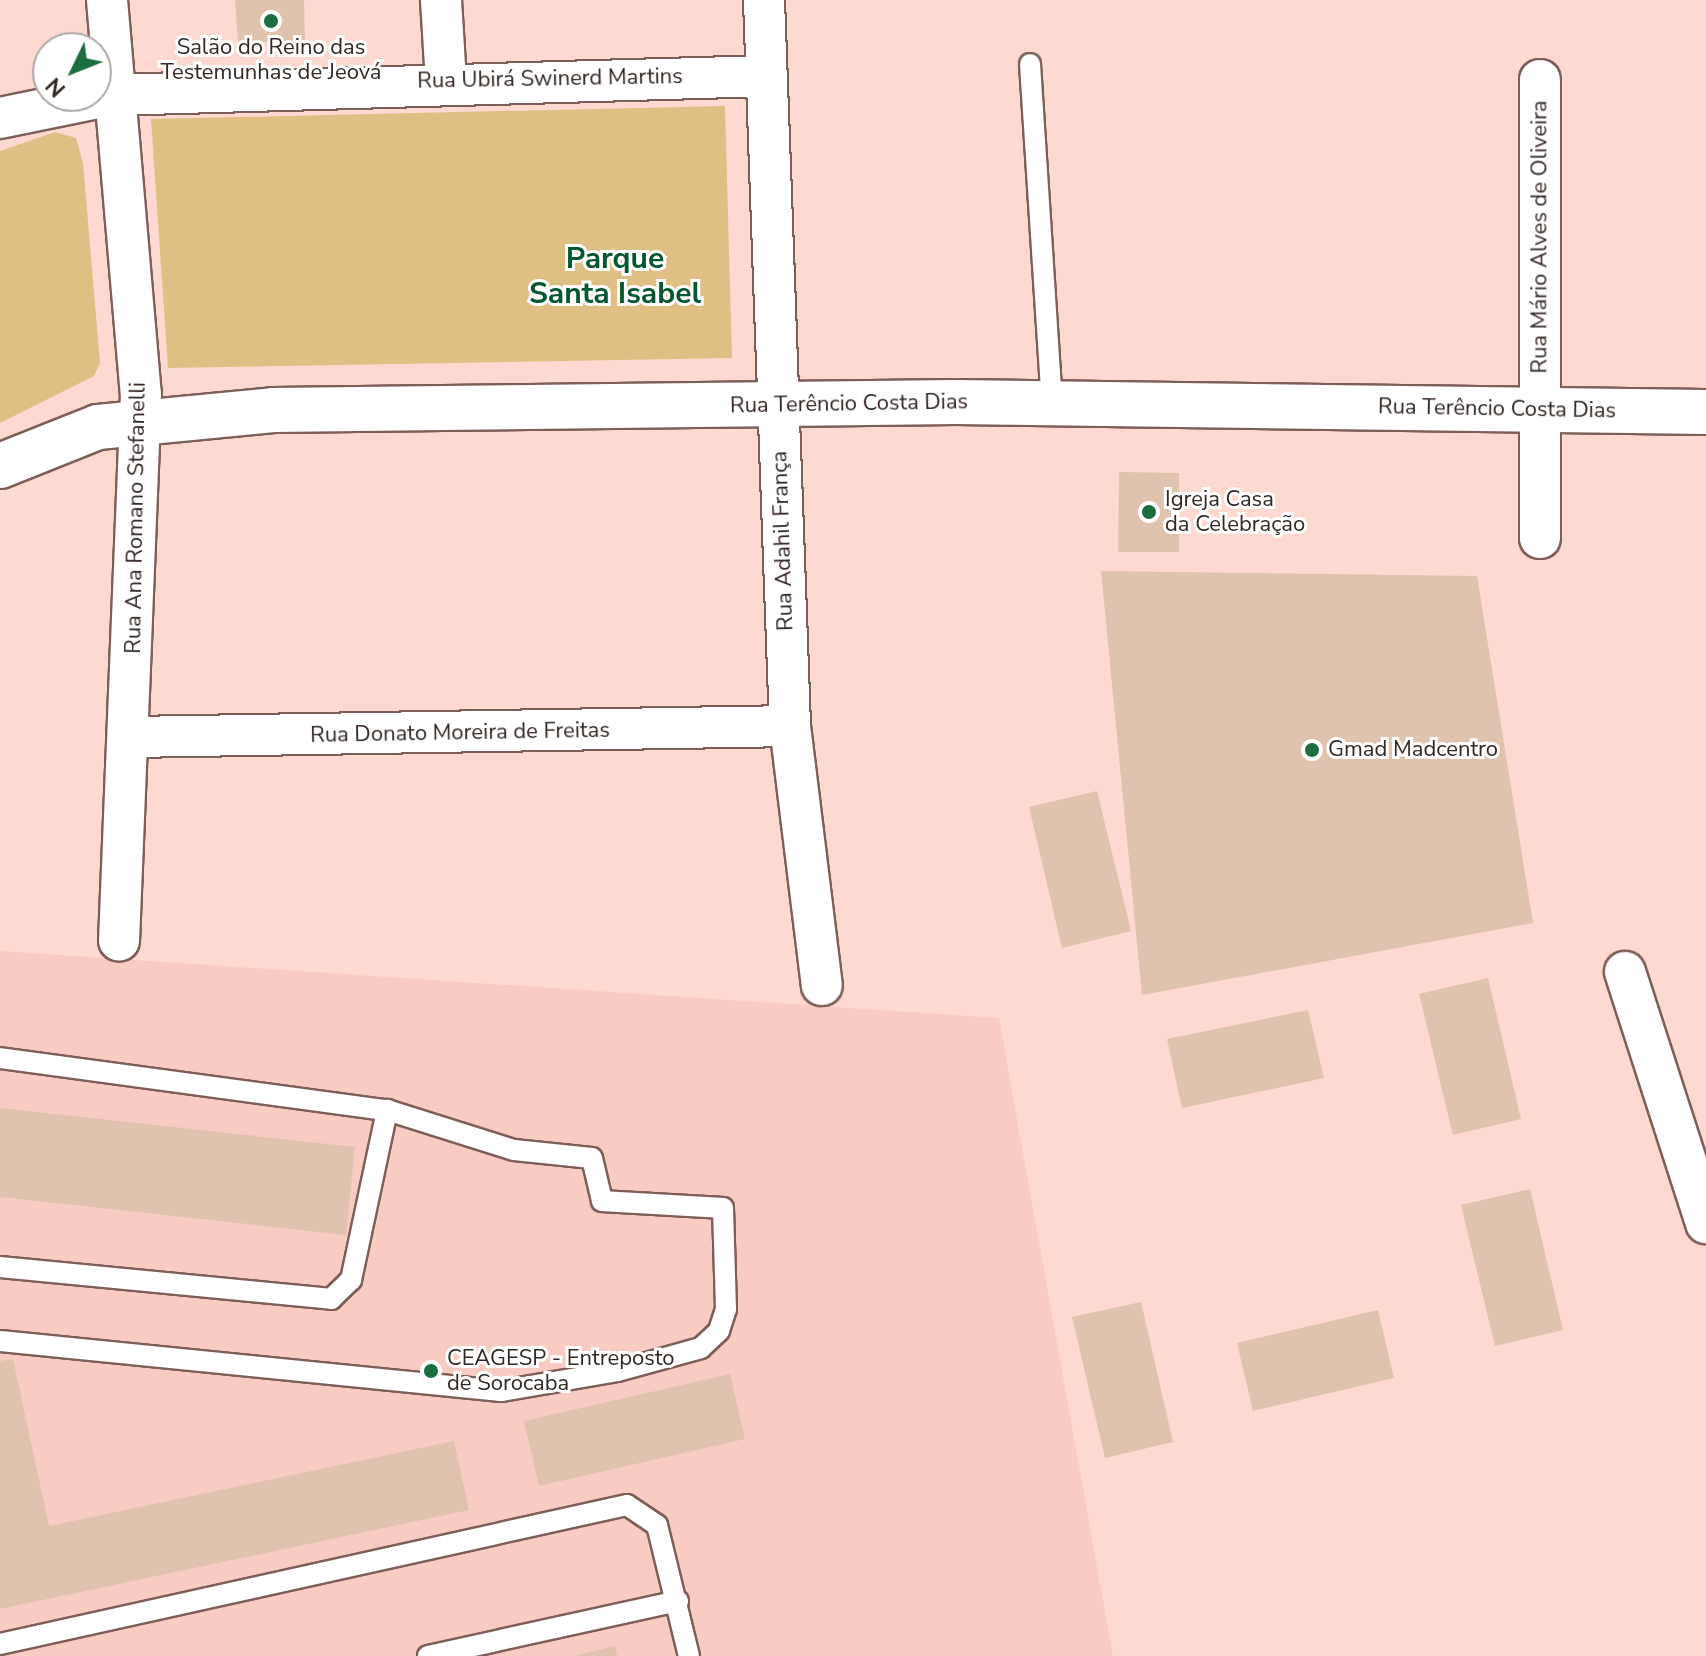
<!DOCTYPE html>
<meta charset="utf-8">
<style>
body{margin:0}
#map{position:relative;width:1706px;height:1656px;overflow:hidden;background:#fed9d1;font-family:"Nunito Sans",sans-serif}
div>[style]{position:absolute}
.built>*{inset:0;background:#f9ccc3}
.green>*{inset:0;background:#e0bf85}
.building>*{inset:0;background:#dfc3af}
.roads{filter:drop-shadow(2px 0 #7d5e58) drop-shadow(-2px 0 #7d5e58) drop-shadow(0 2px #7d5e58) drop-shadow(0 -2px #7d5e58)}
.service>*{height:20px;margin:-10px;padding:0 10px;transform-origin:10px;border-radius:10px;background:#fff}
.minor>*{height:40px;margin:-20px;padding:0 20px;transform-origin:20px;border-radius:20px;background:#fff}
.tertiary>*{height:44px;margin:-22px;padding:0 22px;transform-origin:22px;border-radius:22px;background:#fff}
.dots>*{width:22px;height:22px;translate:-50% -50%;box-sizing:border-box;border:4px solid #fff;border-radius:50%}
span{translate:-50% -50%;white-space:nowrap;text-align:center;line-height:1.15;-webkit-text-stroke:6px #fff;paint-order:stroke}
.poi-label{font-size:22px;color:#342724}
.left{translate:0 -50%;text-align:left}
.street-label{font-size:22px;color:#342724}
.district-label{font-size:30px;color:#04572e;font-weight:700}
.north{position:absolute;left:32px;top:32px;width:80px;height:80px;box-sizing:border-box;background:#fff;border:2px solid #aea9a7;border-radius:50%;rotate:227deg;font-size:22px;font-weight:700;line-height:32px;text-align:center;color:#342724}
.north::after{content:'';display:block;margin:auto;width:28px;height:36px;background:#1b6e3f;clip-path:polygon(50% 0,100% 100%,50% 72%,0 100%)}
</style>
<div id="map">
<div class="built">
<div style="clip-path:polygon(0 951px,999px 1018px,1113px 1656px,0 1656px)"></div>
</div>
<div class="green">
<div style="clip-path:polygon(725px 106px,732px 358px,168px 368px,151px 119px)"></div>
<div style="clip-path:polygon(55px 132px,76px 138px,83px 163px,100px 363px,94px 376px,0 423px,0 151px)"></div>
</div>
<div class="building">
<div style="clip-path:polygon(235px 0,304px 0,305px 42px,238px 42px)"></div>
<div style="clip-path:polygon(1119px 472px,1179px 473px,1179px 552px,1118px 552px)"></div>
<div style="clip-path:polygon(1101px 571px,1477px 576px,1533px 923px,1142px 995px)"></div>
<div style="clip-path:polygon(1097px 791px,1131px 931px,1062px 948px,1029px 807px)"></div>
<div style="clip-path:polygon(1488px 978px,1521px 1119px,1453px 1135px,1419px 994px)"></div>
<div style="clip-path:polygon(1308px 1010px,1324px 1078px,1182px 1108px,1167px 1039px)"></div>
<div style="clip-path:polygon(0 1108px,355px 1147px,346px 1235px,0 1197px)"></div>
<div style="clip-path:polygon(1530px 1189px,1563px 1330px,1495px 1346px,1461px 1205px)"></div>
<div style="clip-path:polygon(1141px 1302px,1173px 1442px,1105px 1458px,1072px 1317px)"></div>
<div style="clip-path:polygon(1378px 1310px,1394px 1378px,1253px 1411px,1237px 1343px)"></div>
<div style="clip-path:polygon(13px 1359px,49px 1526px,454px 1441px,469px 1510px,0 1609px,0 1361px)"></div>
<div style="clip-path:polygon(730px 1374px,745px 1439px,539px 1486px,524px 1421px)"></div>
<div style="clip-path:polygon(615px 1646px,617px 1656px,577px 1656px,577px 1655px)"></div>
</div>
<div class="roads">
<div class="service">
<div style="left:1030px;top:64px;width:339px;rotate:86.3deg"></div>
<div style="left:0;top:1058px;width:390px;rotate:7.7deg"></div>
<div style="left:387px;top:1110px;width:133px;rotate:17.5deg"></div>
<div style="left:514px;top:1150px;width:78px;rotate:5.9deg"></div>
<div style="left:592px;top:1158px;width:44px;rotate:76.9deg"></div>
<div style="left:602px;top:1201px;width:121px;rotate:3.3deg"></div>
<div style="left:723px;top:1208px;width:101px;rotate:88.3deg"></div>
<div style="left:726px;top:1309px;width:23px;rotate:108deg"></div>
<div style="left:719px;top:1331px;width:25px;rotate:137deg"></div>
<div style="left:701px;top:1348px;width:86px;rotate:164.5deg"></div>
<div style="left:618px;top:1371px;width:119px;rotate:170.3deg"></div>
<div style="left:501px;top:1391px;width:503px;rotate:-174.3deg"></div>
<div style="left:0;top:1267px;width:333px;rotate:5.5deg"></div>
<div style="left:331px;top:1299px;width:28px;rotate:-44deg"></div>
<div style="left:351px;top:1280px;width:174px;rotate:-78deg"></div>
<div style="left:0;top:1644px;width:642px;rotate:-12.5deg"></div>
<div style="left:627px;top:1505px;width:36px;rotate:34deg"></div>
<div style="left:657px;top:1525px;width:135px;rotate:76.3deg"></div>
<div style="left:428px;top:1656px;width:256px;rotate:-12.4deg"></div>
</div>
<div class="minor">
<div style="left:107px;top:0;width:395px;rotate:85.1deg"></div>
<div style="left:141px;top:394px;width:547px;rotate:92.3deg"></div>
<div style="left:441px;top:0;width:81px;rotate:86.5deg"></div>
<div style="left:764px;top:0;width:726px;rotate:87.95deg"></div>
<div style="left:790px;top:726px;width:261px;rotate:83deg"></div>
<div style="left:1540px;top:80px;width:458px;rotate:90deg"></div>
<div style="left:0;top:118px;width:114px;rotate:-11.6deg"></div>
<div style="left:112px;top:95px;width:655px;rotate:-1.66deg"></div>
<div style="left:130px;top:737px;width:660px;rotate:-0.95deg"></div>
<div style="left:1625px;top:972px;width:264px;rotate:72.1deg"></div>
</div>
<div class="tertiary">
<div style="left:0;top:466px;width:105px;rotate:-21.7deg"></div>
<div style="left:98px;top:427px;width:176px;rotate:-5.5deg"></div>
<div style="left:273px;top:410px;width:683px;rotate:-0.67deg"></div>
<div style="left:956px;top:402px;width:750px;rotate:0.76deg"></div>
</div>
</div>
<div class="dots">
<div style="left:271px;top:21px;background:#1b6e3f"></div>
<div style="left:1149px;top:512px;background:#1b6e3f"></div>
<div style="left:1312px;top:750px;background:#1b6e3f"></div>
<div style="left:431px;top:1371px;background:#1b6e3f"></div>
</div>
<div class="poi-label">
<span style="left:271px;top:60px">Salão do Reino das<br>Testemunhas de Jeová</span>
<span class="left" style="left:1165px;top:512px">Igreja Casa<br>da Celebração</span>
<span class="left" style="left:1328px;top:750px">Gmad Madcentro</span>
<span class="left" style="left:447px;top:1371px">CEAGESP - Entreposto<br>de Sorocaba</span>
</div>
<div class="street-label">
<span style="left:550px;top:79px;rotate:-1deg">Rua Ubirá Swinerd Martins</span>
<span style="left:1540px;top:237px;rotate:-90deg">Rua Mário Alves de Oliveira</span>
<span style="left:849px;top:404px;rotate:-1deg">Rua Terêncio Costa Dias</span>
<span style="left:1497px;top:409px;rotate:1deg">Rua Terêncio Costa Dias</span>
<span style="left:136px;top:518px;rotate:-89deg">Rua Ana Romano Stefanelli</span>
<span style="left:783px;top:541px;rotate:-92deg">Rua Adahil França</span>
<span style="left:460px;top:733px;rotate:-1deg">Rua Donato Moreira de Freitas</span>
</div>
<div class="district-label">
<span style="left:615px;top:276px">Parque<br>Santa Isabel</span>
</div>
<div class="north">N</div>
</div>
